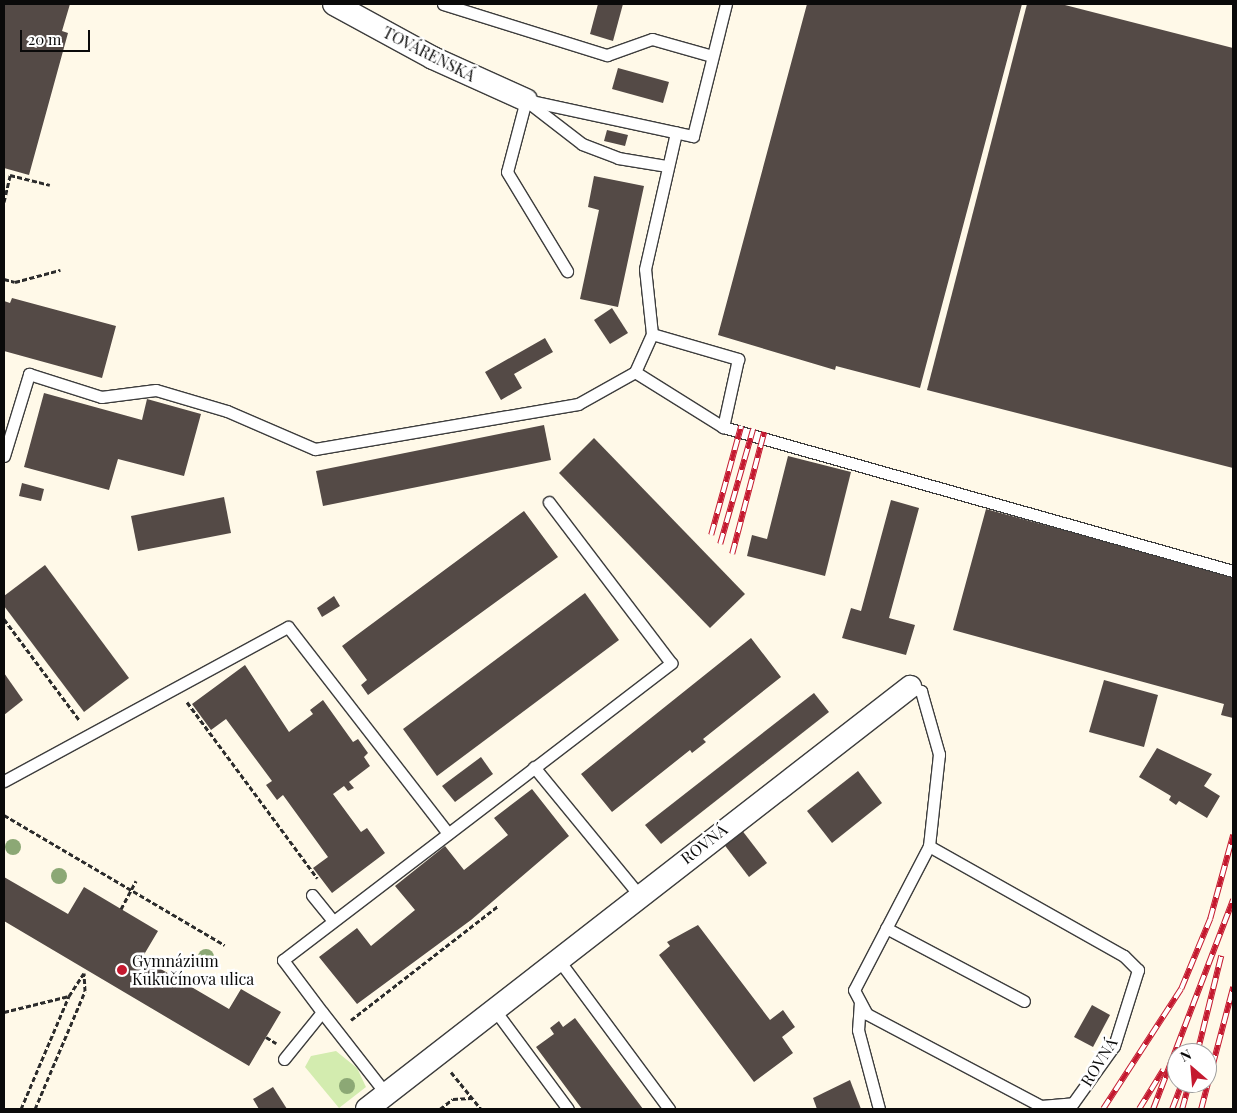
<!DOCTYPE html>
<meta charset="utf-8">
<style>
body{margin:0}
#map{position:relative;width:1237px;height:1113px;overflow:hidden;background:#fff9e8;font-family:"Playfair Display",serif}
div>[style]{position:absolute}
.green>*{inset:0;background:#d3ecaf}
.building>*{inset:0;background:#544a46}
.path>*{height:3px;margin-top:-1.5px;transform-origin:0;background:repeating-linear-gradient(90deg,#2c2c2c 0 5px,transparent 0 7.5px)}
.roads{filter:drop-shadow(1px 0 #3d3d3d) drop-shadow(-1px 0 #3d3d3d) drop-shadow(0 1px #3d3d3d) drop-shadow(0 -1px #3d3d3d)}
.lane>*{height:11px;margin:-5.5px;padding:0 5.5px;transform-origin:5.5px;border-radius:5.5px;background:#fff}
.street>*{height:22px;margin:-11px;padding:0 11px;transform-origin:11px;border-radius:11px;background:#fff}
.rail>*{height:5.5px;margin-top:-2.75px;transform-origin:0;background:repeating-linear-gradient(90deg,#fff 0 11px,#c4192f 0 22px);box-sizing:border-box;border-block:1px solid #c4192f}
.trees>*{width:16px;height:16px;margin:-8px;border-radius:50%;background:#8ca875}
.dots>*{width:14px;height:14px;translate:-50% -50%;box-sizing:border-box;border:2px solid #fff;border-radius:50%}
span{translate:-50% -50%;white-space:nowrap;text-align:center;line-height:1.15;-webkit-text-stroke:5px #fff;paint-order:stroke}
.street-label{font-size:16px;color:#0a0a0a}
.poi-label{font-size:16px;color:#0a0a0a}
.left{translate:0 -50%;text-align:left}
.frame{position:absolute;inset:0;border:5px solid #0a0a0a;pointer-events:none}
.north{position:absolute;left:1167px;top:1043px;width:50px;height:50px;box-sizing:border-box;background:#fff;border:1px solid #9d9d9d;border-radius:50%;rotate:333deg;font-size:14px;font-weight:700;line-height:20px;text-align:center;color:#0a0a0a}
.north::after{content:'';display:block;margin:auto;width:18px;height:22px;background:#c4192f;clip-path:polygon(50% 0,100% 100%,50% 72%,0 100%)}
.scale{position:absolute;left:20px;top:30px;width:70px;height:22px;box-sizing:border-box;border:2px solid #0a0a0a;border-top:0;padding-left:6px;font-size:15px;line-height:18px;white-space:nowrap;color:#0a0a0a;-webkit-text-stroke:4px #fff;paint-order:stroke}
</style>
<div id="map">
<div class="green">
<div style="clip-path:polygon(336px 1051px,357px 1068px,366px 1087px,339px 1108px,305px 1067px,311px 1056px)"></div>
</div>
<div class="building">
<div style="clip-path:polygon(4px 4px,70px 4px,62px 31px,68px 33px,29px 175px,4px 168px)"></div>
<div style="clip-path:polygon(598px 4px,623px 4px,613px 41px,590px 34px)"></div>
<div style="clip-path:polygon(807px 4px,1022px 4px,920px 388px,836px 366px,835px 370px,718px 335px)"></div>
<div style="clip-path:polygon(1027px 4px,1061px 4px,1233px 48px,1233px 468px,927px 390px)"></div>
<div style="clip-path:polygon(618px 68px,669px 82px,663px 103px,612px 89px)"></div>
<div style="clip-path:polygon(607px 130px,628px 135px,625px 146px,604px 141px)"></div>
<div style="clip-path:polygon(594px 176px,644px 186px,618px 307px,580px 299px,599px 210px,588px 207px)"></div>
<div style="clip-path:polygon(12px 298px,116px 326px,102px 378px,4px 351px,4px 301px,10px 303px)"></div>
<div style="clip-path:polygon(612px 308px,628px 333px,610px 344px,594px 320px)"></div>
<div style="clip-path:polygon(545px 338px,553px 352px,514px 374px,522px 388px,501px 400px,485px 372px)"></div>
<div style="clip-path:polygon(44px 393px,142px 420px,147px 399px,201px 414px,184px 476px,118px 459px,109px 490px,24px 467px)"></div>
<div style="clip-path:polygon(544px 425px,551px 460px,323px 506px,316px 471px)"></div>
<div style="clip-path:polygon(594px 438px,745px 594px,710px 628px,559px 473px)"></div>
<div style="clip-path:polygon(788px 456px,851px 472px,825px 576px,747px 556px,752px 535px,767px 539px)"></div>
<div style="clip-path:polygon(22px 483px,44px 489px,41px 501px,19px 496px)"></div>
<div style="clip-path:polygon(224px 497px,231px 533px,138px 551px,131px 516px)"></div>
<div style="clip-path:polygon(891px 500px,919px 508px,889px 618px,915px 625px,906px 655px,842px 638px,851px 608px,861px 611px)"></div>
<div style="clip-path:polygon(986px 509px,1233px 576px,1233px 718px,1221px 715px,1224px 704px,953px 630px)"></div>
<div style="clip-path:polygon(524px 511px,558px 557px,368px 695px,361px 685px,367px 680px,342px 646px)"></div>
<div style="clip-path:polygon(45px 565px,129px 678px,84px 712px,4px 606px,4px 596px)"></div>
<div style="clip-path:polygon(585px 593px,619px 640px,437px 776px,403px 729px)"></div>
<div style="clip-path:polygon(334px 596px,340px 606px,322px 617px,317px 608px)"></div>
<div style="clip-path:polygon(751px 638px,781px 677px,703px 739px,706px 742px,692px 753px,690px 750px,612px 812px,581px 774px)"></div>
<div style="clip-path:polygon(245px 665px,289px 732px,313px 714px,310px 710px,323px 700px,353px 742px,358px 739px,368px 753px,364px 757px,370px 766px,349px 782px,354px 788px,348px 791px,344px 786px,333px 794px,361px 832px,367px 828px,385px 853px,332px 893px,313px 868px,328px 857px,283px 795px,277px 800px,266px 785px,272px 781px,226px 719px,211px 730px,192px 704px)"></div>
<div style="clip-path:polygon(4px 673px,23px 700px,4px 715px)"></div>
<div style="clip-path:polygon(1104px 680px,1158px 695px,1144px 747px,1089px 732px)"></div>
<div style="clip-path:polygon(814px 693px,829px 712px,661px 844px,645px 825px)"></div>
<div style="clip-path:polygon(1157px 748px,1212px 774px,1204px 786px,1220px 796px,1207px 818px,1179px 801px,1176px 805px,1169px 800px,1171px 796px,1139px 777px)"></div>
<div style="clip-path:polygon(481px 757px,493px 774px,455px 802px,442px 786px)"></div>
<div style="clip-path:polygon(858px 771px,882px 803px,832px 843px,807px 811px)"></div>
<div style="clip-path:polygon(532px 789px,569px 836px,471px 920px,357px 1004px,319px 957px,357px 928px,371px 946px,415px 910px,395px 886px,445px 846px,464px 870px,508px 835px,494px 818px)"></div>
<div style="clip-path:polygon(741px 829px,767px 863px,749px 877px,723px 843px)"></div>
<div style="clip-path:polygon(4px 877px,68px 914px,84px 887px,158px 931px,142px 958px,229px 1009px,241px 989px,281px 1012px,249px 1066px,4px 921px)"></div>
<div style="clip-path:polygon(698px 925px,770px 1020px,783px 1010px,795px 1027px,782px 1037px,793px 1053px,754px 1082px,659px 955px,670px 946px,667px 942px)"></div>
<div style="clip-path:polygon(1092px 1005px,1110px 1015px,1093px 1047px,1074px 1037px)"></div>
<div style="clip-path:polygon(575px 1018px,643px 1109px,582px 1109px,536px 1047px,554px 1034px,550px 1028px,559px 1021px,563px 1027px)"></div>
<div style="clip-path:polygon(850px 1080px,861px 1109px,817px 1109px,813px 1098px)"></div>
<div style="clip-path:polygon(273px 1087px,287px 1109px,259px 1109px,253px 1099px)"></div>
</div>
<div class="path">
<div style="left:4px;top:202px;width:28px;rotate:-77deg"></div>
<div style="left:10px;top:175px;width:41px;rotate:14deg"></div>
<div style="left:4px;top:279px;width:11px;rotate:15deg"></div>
<div style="left:15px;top:282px;width:47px;rotate:-14.9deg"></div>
<div style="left:4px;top:619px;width:127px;rotate:53.3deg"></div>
<div style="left:187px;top:702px;width:219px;rotate:53.5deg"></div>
<div style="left:4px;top:815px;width:256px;rotate:30.5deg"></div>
<div style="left:121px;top:909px;width:32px;rotate:-62deg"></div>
<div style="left:4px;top:1012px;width:67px;rotate:-13.8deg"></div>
<div style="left:351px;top:1020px;width:187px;rotate:-37.8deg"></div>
<div style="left:266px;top:1037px;width:12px;rotate:31deg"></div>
<div style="left:451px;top:1072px;width:48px;rotate:51deg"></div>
<div style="left:21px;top:1109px;width:123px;rotate:-67deg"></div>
<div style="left:69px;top:996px;width:27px;rotate:-57deg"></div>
<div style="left:35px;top:1109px;width:128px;rotate:-67deg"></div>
<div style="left:85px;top:991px;width:18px;rotate:-93deg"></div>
<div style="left:440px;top:1109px;width:16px;rotate:-38deg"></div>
<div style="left:453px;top:1099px;width:18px;rotate:-3deg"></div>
</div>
<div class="roads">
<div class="lane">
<div style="left:443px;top:4px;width:172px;rotate:17.3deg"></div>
<div style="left:607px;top:55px;width:48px;rotate:-19.6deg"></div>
<div style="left:652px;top:39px;width:62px;rotate:15.8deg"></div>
<div style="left:526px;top:100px;width:171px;rotate:12.2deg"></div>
<div style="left:693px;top:136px;width:136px;rotate:-76deg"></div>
<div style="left:526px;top:100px;width:74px;rotate:104.8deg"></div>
<div style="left:507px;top:172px;width:116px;rotate:58.8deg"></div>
<div style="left:529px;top:103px;width:67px;rotate:37.7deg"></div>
<div style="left:582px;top:144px;width:39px;rotate:21deg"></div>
<div style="left:618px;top:158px;width:50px;rotate:9.3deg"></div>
<div style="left:652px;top:334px;width:90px;rotate:16.2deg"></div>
<div style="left:738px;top:359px;width:70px;rotate:102.4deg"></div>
<div style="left:635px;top:372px;width:104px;rotate:32deg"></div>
<div style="left:723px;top:427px;width:530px;rotate:15.77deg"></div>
<div style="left:4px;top:456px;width:86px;rotate:-73deg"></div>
<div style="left:29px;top:374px;width:76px;rotate:17.7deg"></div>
<div style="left:101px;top:397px;width:55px;rotate:-7.3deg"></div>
<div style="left:156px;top:390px;width:74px;rotate:16.5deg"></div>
<div style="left:227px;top:411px;width:96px;rotate:23.4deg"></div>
<div style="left:315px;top:449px;width:267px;rotate:-9.7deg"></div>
<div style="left:578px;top:404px;width:65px;rotate:-29.3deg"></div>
<div style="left:635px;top:372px;width:42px;rotate:-65.9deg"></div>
<div style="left:652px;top:334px;width:65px;rotate:-96.1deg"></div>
<div style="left:645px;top:269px;width:140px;rotate:-77.2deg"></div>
<div style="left:910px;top:687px;width:12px;rotate:20deg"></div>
<div style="left:921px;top:691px;width:66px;rotate:74.1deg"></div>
<div style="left:939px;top:754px;width:93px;rotate:96.2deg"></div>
<div style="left:929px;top:846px;width:162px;rotate:117.5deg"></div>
<div style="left:854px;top:990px;width:27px;rotate:62deg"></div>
<div style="left:867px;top:1014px;width:197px;rotate:27.9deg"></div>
<div style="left:1041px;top:1106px;width:32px;rotate:-5deg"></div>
<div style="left:1073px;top:1103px;width:70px;rotate:-54.3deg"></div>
<div style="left:1114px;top:1046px;width:80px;rotate:-72.5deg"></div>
<div style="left:1138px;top:970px;width:20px;rotate:-135deg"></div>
<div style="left:1124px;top:956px;width:224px;rotate:-150.6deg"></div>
<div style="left:534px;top:767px;width:166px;rotate:50.6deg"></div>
<div style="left:4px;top:781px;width:323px;rotate:-28.5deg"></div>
<div style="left:288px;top:627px;width:261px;rotate:52.2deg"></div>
<div style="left:312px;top:895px;width:33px;rotate:51deg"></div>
<div style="left:886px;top:928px;width:156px;rotate:27.9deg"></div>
<div style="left:558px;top:959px;width:187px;rotate:53.5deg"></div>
<div style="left:860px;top:1002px;width:28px;rotate:94deg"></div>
<div style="left:858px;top:1030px;width:82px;rotate:75.1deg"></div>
<div style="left:494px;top:1009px;width:124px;rotate:53.5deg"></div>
<div style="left:322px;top:1012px;width:104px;rotate:52deg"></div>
<div style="left:284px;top:1059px;width:60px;rotate:-51deg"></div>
<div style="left:322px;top:1012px;width:65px;rotate:-126.9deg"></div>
<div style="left:283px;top:960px;width:489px;rotate:-37.4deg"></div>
<div style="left:671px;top:663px;width:202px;rotate:-127.2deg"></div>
</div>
<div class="street">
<div style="left:334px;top:4px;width:113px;rotate:28.6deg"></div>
<div style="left:433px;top:58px;width:102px;rotate:24.3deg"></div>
<div style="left:367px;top:1109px;width:688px;rotate:-37.85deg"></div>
</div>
</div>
<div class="rail">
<div style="left:711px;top:535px;width:113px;rotate:-74.6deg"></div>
<div style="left:720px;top:544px;width:120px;rotate:-74deg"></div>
<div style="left:732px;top:554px;width:126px;rotate:-75.3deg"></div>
<div style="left:1197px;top:1053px;width:100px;rotate:-76.1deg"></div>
<div style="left:1103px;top:1109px;width:143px;rotate:-57deg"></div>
<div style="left:1181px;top:989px;width:76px;rotate:-67.5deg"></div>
<div style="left:1210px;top:919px;width:87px;rotate:-74.7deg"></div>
<div style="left:1139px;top:1109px;width:46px;rotate:-58.4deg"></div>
<div style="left:1153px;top:1109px;width:224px;rotate:-69.1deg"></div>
<div style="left:1172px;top:1109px;width:28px;rotate:-69deg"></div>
<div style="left:1182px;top:1109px;width:27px;rotate:-75deg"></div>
<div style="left:1201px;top:1109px;width:126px;rotate:-75.3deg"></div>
</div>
<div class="trees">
<div style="left:13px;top:847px"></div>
<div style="left:59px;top:876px"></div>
<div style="left:206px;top:957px"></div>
<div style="left:347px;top:1086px"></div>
</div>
<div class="dots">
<div style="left:122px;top:970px;background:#c4192f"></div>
</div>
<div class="street-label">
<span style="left:429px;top:54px;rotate:27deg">TOVÁRENSKÁ</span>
<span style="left:704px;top:844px;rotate:-38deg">ROVNÁ</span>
<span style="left:1099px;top:1062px;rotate:-58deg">ROVNÁ</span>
</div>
<div class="poi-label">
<span class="left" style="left:132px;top:970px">Gymnázium<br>Kukučínova ulica</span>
</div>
<div class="frame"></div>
<div class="north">N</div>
<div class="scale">20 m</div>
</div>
